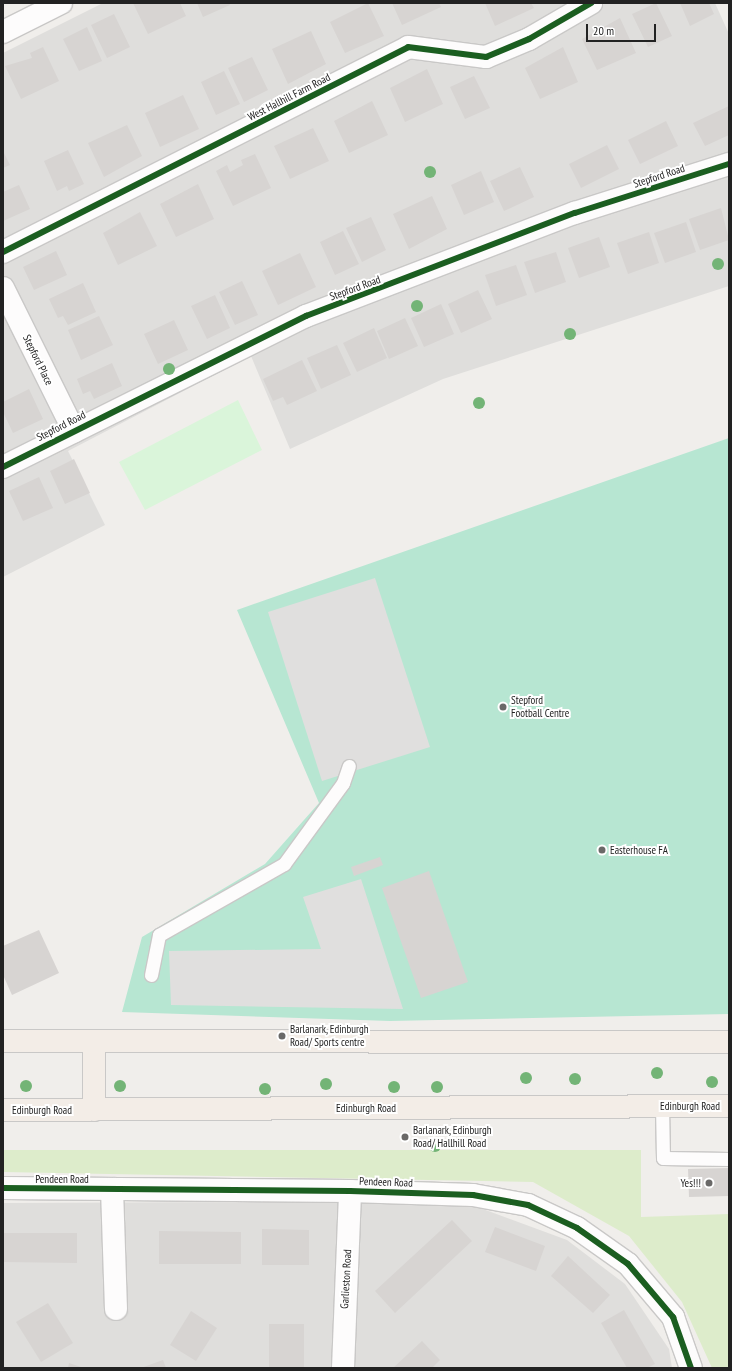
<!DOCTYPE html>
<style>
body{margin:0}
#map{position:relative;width:732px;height:1371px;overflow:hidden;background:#f0eeeb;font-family:"PT Sans Narrow",sans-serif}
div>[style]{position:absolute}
.residential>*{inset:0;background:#dfdedc}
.grass>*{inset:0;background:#ddeccb}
.park>*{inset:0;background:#daf5da}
.pitch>*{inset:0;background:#b7e6d2}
.parking>*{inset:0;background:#e0dfde}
.building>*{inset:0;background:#d7d4d2}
.roads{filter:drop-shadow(1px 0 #c9c8c7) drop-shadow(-1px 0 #c9c8c7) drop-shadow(0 1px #c9c8c7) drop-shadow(0 -1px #c9c8c7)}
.service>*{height:13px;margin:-6.5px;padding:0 6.5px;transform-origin:6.5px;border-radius:6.5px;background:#fdfcfc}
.minor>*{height:22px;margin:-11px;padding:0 11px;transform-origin:11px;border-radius:11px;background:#fdfcfc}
.tertiary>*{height:22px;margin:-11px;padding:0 11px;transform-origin:11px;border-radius:11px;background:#fdfcfc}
.primary>*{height:22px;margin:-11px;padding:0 11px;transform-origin:11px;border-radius:11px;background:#f3ede7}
.cycleway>*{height:6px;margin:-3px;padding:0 3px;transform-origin:3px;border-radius:3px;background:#1b5e20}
.trees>*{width:12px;height:12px;margin:-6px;border-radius:50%;background:#73b476}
.dots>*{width:11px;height:11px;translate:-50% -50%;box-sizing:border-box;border:2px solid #fff;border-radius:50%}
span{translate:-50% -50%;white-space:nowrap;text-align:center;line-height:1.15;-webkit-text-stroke:4px #fff;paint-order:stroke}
.street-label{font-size:11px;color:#222}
.poi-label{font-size:11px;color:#222}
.left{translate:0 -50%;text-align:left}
.right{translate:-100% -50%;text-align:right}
.frame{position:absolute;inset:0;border:4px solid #222;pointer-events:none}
.scale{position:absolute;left:586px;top:24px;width:70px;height:18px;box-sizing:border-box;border:2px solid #222;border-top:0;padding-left:5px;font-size:12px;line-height:14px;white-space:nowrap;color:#222;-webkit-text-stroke:3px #fff;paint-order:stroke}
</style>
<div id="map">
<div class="residential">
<div style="clip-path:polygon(103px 3px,715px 3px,729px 34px,729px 286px,443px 379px,290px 449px,251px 356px,68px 451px,105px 525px,3px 577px,3px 53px)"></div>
<div style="clip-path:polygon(461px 1201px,567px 1240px,625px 1284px,669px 1349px,672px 1368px,3px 1368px,3px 1203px)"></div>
</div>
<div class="grass">
<div style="clip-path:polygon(3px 1150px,641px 1150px,641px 1217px,729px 1214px,729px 1368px,712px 1368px,682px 1302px,629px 1236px,533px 1182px,3px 1172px)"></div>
</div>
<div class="park">
<div style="clip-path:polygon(238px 400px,262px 450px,145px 510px,119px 462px)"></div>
</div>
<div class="pitch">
<div style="clip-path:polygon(729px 438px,729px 1014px,390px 1021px,122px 1012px,142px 937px,265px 864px,319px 803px,237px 610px)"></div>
</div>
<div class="parking">
<div style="clip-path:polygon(375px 578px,430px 747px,322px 781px,268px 612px)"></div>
<div style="clip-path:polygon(361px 879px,403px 1009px,171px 1005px,169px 951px,321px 949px,303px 897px)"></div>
</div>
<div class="building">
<div style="clip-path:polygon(133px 3px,180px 3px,186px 16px,148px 34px)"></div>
<div style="clip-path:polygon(197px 3px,229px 3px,230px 5px,203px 17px)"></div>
<div style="clip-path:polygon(368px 3px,384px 36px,345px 53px,330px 22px)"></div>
<div style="clip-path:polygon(392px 3px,439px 3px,441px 7px,402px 25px)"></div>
<div style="clip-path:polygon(485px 3px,531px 3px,534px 8px,495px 26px)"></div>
<div style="clip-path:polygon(656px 3px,672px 36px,648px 47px,632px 14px)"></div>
<div style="clip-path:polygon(680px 3px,709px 3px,714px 14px,690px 26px)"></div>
<div style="clip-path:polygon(114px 14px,130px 47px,107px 58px,91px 25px)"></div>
<div style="clip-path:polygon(620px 18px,636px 53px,597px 70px,582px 39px)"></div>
<div style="clip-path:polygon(87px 27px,102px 61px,79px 71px,63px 39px)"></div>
<div style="clip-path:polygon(311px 31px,326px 64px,288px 84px,272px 49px)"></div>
<div style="clip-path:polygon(43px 47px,59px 81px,21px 99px,5px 66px,32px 58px,30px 53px)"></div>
<div style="clip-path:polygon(563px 47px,578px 82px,540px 99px,525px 68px)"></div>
<div style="clip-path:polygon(252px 57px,268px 90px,244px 102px,228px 68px)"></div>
<div style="clip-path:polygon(427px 69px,443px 104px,405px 122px,390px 88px)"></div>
<div style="clip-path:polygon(224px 71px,240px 104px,216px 115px,201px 82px)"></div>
<div style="clip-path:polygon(474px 76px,490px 108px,465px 119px,450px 87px)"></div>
<div style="clip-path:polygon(183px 95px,199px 129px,160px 147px,145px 113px)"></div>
<div style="clip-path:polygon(372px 101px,388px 135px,349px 153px,334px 121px)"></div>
<div style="clip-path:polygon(729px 106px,729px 135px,705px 146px,693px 123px)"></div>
<div style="clip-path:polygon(666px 121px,678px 146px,640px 164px,628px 140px)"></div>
<div style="clip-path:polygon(127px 125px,142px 156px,104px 177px,88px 143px)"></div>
<div style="clip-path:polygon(313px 128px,329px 161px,290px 179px,274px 146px)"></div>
<div style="clip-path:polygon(607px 145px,619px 169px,581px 188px,569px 164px)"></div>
<div style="clip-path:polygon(68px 150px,84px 184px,69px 191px,67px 186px,57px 191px,44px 161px)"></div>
<div style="clip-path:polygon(3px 151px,10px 165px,3px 168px)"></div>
<div style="clip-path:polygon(255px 154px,271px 188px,233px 206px,216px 171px,227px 165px,230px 172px,243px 165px,241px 160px)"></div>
<div style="clip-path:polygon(520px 167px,534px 197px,504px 211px,490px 181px)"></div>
<div style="clip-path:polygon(481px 171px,494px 202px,464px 215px,451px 185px)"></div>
<div style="clip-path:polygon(198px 184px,214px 219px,176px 237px,160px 204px)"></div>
<div style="clip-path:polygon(19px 185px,30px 209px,3px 221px,3px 192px)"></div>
<div style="clip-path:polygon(432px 196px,447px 229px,409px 249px,393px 214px)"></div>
<div style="clip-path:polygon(721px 208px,729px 240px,700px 250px,689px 219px)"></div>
<div style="clip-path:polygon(140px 212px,157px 246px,118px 265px,103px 233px)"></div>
<div style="clip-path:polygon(371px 217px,386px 250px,362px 262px,346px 228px)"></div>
<div style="clip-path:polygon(686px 222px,696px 252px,665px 263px,654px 233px)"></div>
<div style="clip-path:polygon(343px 231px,359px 264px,335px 275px,320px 242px)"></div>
<div style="clip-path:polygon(649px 232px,659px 263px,628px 274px,617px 243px)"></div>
<div style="clip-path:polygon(599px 237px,610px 267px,579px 278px,568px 248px)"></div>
<div style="clip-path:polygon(56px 251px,67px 275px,34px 290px,23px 267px)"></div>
<div style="clip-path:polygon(556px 252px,566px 282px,535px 293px,524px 262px)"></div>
<div style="clip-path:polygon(300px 253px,316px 287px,278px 305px,262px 271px)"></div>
<div style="clip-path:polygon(516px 265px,527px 295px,496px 306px,485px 275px)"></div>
<div style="clip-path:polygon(242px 281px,258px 315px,235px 325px,219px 292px)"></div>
<div style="clip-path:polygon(83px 283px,96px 312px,68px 325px,63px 316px,58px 318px,49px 299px)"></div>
<div style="clip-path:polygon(478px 290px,492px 319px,461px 333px,448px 304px)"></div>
<div style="clip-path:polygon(215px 295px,230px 328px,207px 339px,191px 306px)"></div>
<div style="clip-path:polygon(441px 304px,454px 334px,424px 347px,411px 318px)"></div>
<div style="clip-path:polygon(99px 316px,113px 345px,81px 360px,68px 330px)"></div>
<div style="clip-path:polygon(405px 318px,418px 346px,389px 359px,377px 331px)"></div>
<div style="clip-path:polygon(174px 320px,188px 350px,158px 364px,144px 334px)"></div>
<div style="clip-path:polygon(374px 328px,387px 358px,357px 372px,343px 343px)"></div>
<div style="clip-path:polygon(337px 345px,351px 375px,321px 389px,307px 358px)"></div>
<div style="clip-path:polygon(302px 360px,317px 391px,287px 405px,283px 397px,273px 401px,263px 379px)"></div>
<div style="clip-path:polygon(112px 363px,122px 386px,94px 399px,90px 391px,83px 394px,77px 379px)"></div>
<div style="clip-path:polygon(29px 389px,43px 419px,13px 433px,3px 412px,3px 402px)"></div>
<div style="clip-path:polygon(74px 459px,90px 493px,65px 504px,50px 471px)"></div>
<div style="clip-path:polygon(39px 477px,53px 508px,23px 521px,9px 491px)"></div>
<div style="clip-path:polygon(380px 857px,383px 865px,354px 876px,351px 867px)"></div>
<div style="clip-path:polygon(429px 871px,468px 982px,421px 998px,382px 888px)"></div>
<div style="clip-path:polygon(39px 930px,59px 973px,12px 995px,3px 975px,3px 946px)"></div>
<div style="clip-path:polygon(729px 1168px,729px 1196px,689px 1197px,688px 1169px)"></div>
<div style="clip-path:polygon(452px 1220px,472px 1241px,395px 1313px,375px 1291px)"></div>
<div style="clip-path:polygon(495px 1227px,545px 1246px,536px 1271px,485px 1252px)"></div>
<div style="clip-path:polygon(262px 1229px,309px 1230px,309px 1265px,262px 1265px)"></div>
<div style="clip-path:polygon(159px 1231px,241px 1232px,241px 1264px,159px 1264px)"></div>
<div style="clip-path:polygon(3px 1233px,77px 1233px,77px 1263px,3px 1262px)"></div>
<div style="clip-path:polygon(568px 1256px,610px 1295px,593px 1313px,551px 1276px)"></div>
<div style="clip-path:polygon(48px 1303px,73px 1343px,41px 1362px,16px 1322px)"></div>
<div style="clip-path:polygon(624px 1310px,655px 1364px,647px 1368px,627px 1368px,601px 1323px)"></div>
<div style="clip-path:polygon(191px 1311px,217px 1328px,196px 1361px,170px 1345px)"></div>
<div style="clip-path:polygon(269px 1324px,304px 1324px,304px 1368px,269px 1368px)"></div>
<div style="clip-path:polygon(422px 1341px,440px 1360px,432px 1368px,393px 1368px)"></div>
<div style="clip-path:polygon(163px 1360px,166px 1368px,141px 1368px)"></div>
<div style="clip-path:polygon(69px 1363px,84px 1368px,68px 1368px)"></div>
</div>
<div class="roads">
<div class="service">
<div style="left:151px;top:975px;width:41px;rotate:-78.7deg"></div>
<div style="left:159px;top:935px;width:144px;rotate:-29.6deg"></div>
<div style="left:284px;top:864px;width:100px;rotate:-53.9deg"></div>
<div style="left:343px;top:783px;width:18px;rotate:-71deg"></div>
<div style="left:662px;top:1106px;width:52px;rotate:88.9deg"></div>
<div style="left:663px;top:1158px;width:66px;rotate:0.9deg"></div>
</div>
<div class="minor">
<div style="left:3px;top:252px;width:454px;rotate:-26.8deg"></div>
<div style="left:408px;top:47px;width:79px;rotate:7.3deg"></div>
<div style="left:486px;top:57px;width:47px;rotate:-22.7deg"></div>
<div style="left:529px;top:39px;width:72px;rotate:-30.1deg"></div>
<div style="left:3px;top:288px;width:160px;rotate:63.6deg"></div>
<div style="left:3px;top:467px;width:339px;rotate:-26.5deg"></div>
<div style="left:306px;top:316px;width:288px;rotate:-21deg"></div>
<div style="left:575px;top:213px;width:162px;rotate:-17.7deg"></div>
<div style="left:3px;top:1188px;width:347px;rotate:0.5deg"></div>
<div style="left:350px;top:1191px;width:123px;rotate:1.9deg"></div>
<div style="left:473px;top:1195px;width:56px;rotate:10.3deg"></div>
<div style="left:528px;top:1205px;width:54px;rotate:25.1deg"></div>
<div style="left:577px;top:1228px;width:62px;rotate:35.2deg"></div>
<div style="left:628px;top:1264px;width:70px;rotate:49.7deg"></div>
<div style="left:673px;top:1317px;width:54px;rotate:70.6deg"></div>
<div style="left:112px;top:1189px;width:120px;rotate:88.1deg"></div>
<div style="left:343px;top:1368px;width:177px;rotate:-87.7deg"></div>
</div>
<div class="tertiary">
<div style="left:3px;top:32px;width:65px;rotate:-26.6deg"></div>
</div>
<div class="primary">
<div style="left:3px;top:1041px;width:726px;rotate:0.08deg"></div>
<div style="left:94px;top:1041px;width:69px;rotate:90deg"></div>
<div style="left:3px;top:1110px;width:726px;rotate:-0.32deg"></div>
</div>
</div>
<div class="cycleway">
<div style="left:3px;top:252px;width:454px;rotate:-26.8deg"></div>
<div style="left:408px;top:47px;width:79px;rotate:7.3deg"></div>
<div style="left:486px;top:57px;width:47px;rotate:-22.7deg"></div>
<div style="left:529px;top:39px;width:72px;rotate:-30.1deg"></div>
<div style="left:3px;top:467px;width:339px;rotate:-26.5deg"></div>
<div style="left:306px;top:316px;width:288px;rotate:-21deg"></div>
<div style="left:575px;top:213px;width:162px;rotate:-17.7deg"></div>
<div style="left:3px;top:1188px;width:347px;rotate:0.5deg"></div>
<div style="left:350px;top:1191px;width:123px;rotate:1.9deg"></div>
<div style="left:473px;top:1195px;width:56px;rotate:10.3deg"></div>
<div style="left:528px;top:1205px;width:54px;rotate:25.1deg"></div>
<div style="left:577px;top:1228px;width:62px;rotate:35.2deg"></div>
<div style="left:628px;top:1264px;width:70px;rotate:49.7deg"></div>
<div style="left:673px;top:1317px;width:54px;rotate:70.6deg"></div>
</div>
<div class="trees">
<div style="left:430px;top:172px"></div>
<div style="left:718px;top:264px"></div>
<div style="left:417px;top:306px"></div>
<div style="left:570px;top:334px"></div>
<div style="left:169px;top:369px"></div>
<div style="left:479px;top:403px"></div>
<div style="left:657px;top:1073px"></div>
<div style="left:526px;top:1078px"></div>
<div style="left:575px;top:1079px"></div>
<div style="left:712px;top:1082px"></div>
<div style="left:326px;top:1084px"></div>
<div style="left:26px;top:1086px"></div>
<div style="left:120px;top:1086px"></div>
<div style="left:394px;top:1087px"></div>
<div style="left:437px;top:1087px"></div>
<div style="left:265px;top:1089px"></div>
<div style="left:435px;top:1146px"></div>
</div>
<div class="dots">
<div style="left:503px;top:707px;background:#6a6968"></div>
<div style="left:602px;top:850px;background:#6a6968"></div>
<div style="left:282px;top:1036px;background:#6a6968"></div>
<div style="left:405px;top:1137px;background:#6a6968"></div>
<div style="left:709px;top:1183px;background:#6a6968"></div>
</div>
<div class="street-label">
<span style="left:289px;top:97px;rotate:-27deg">West Hallhill Farm Road</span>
<span style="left:659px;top:176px;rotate:-18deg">Stepford Road</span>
<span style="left:355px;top:288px;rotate:-20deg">Stepford Road</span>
<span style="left:38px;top:360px;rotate:64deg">Stepford Place</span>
<span style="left:61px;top:426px;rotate:-27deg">Stepford Road</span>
<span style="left:690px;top:1106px">Edinburgh Road</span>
<span style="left:366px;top:1108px">Edinburgh Road</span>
<span style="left:42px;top:1110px">Edinburgh Road</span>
<span style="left:62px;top:1179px">Pendeen Road</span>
<span style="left:386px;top:1182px;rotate:2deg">Pendeen Road</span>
<span style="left:346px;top:1279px;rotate:-87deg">Garlieston Road</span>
</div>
<div class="poi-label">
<span class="left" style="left:511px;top:707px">Stepford<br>Football Centre</span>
<span class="left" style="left:610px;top:850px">Easterhouse FA</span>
<span class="left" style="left:290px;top:1036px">Barlanark, Edinburgh<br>Road/ Sports centre</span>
<span class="left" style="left:413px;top:1137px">Barlanark, Edinburgh<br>Road/ Hallhill Road</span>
<span class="right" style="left:701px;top:1183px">Yes!!!</span>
</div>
<div class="frame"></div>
<div class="scale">20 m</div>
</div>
